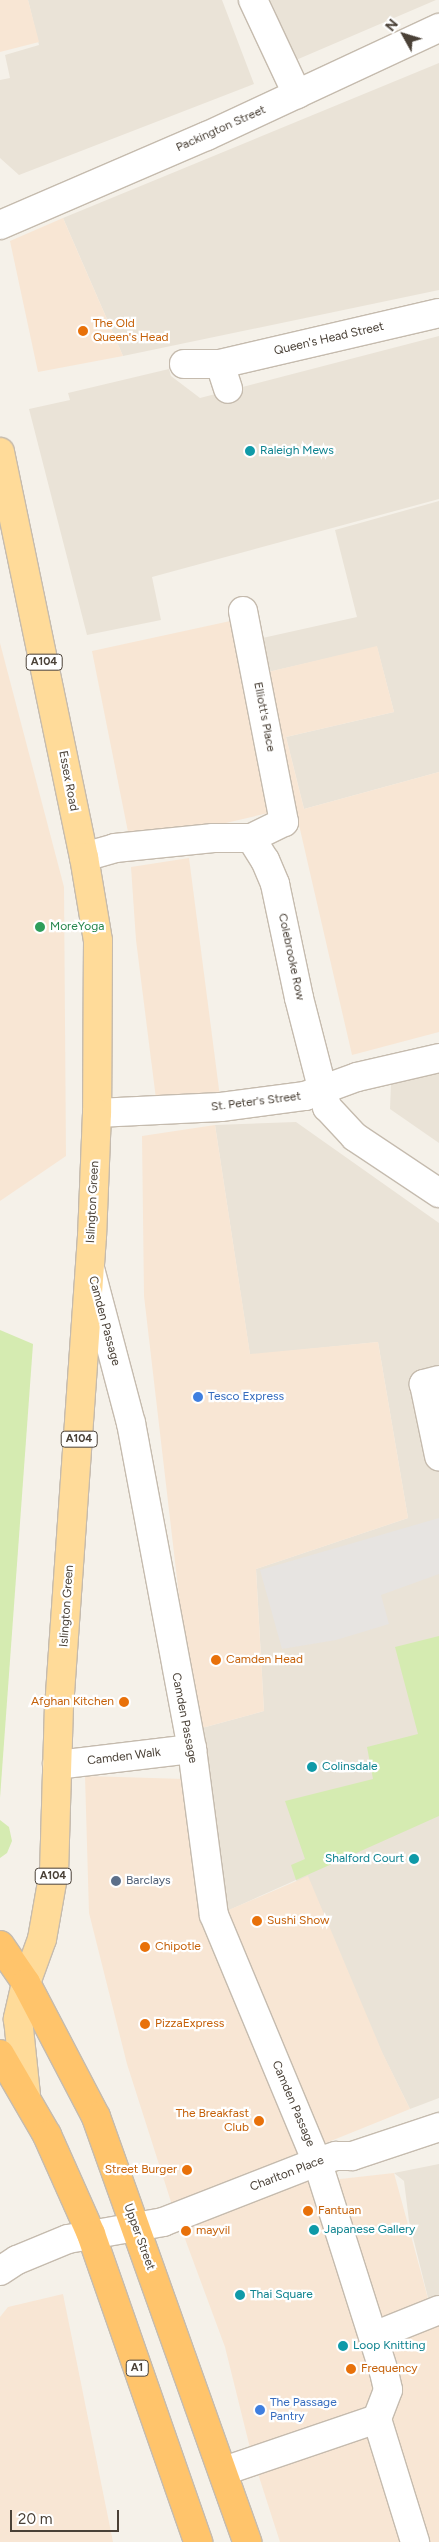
<!DOCTYPE html>
<style>
body{margin:0}
#map{position:relative;width:439px;height:2542px;overflow:hidden;background:#f5f1e9;font-family:Figtree,sans-serif}
div>[style]{position:absolute}
.residential>*{inset:0;background:#eae3d7}
.commercial>*{inset:0;background:#f8e6d4}
.green>*{inset:0;background:#d5ebb1}
.parking>*{inset:0;background:#e7e4e1}
.roads{filter:drop-shadow(1px 0 #c5bbae) drop-shadow(-1px 0 #c5bbae) drop-shadow(0 1px #c5bbae) drop-shadow(0 -1px #c5bbae)}
.minor>*{height:28px;margin:-14px;padding:0 14px;transform-origin:14px;border-radius:14px;background:#fff}
.major>*{height:28px;margin:-14px;padding:0 14px;transform-origin:14px;border-radius:14px;background:#ffdb99}
.highway>*{height:28px;margin:-14px;padding:0 14px;transform-origin:14px;border-radius:14px;background:#ffc46b}
.dots>*{width:14px;height:14px;translate:-50% -50%;box-sizing:border-box;border:2px solid #fff;border-radius:50%}
span{translate:-50% -50%;white-space:nowrap;text-align:center;line-height:1.15;-webkit-text-stroke:4.5px #fff;paint-order:stroke}
.shield-label span{padding:1px 4px;background:#fff;border:1px solid;border-radius:4px;-webkit-text-stroke-width:0}
.shield-label{font-size:11px;color:#4a4137;font-weight:700}
.street-label{font-size:12px;color:#4a4137}
.food-label{font-size:12px;color:#c56008}
.left{translate:0 -50%;text-align:left}
.right{translate:-100% -50%;text-align:right}
.culture-label{font-size:12px;color:#0d838f}
.leisure-label{font-size:12px;color:#27864d}
.shop-label{font-size:12px;color:#366cbe}
.service-label{font-size:12px;color:#4e5e75}
.north{position:absolute;left:379px;top:10px;width:50px;height:50px;-webkit-text-stroke:4px #fff;paint-order:stroke;rotate:309deg;font-size:14px;font-weight:700;line-height:20px;text-align:center;color:#4a4137}
.north::after{content:'';display:block;margin:auto;width:18px;height:22px;background:#4a4137;clip-path:polygon(50% 0,100% 100%,50% 72%,0 100%)}
.scale{position:absolute;left:10px;top:2510px;width:109px;height:22px;box-sizing:border-box;border:2px solid #4a4137;border-top:0;padding-left:6px;font-size:15px;line-height:18px;white-space:nowrap;color:#4a4137;-webkit-text-stroke:4px #fff;paint-order:stroke}
</style>
<div id="map">
<div class="residential">
<div style="clip-path:polygon(28px 0,222px 0,254px 84px,19px 175px,0 158px,0 80px,10px 78px,5px 55px,39px 45px)"></div>
<div style="clip-path:polygon(270px 0,436px 0,296px 60px)"></div>
<div style="clip-path:polygon(439px 63px,439px 290px,123px 356px,63px 218px)"></div>
<div style="clip-path:polygon(439px 336px,439px 499px,152px 577px,161px 620px,87px 635px,29px 409px,70px 400px,68px 393px,169px 369px,171px 376px,200px 398px)"></div>
<div style="clip-path:polygon(439px 501px,439px 772px,304px 809px,286px 737px,394px 712px,377px 647px,264px 673px,258px 639px,357px 617px,335px 530px)"></div>
<div style="clip-path:polygon(439px 1072px,439px 1143px,390px 1109px,391px 1084px)"></div>
<div style="clip-path:polygon(296px 1122px,439px 1223px,439px 2098px,410px 2109px,296px 1880px,218px 1915px,191px 1731px,264px 1711px,256px 1569px,408px 1518px,378px 1342px,250px 1355px,215px 1125px)"></div>
<div style="clip-path:polygon(439px 2164px,439px 2303px,430px 2306px,409px 2221px,404px 2181px,394px 2173px)"></div>
</div>
<div class="commercial">
<div style="clip-path:polygon(0 0,28px 0,39px 42px,0 52px)"></div>
<div style="clip-path:polygon(63px 218px,123px 356px,38px 372px,10px 241px)"></div>
<div style="clip-path:polygon(235px 620px,277px 811px,191px 831px,129px 837px,92px 651px)"></div>
<div style="clip-path:polygon(0 643px,64px 887px,66px 1156px,0 1201px)"></div>
<div style="clip-path:polygon(377px 646px,394px 712px,286px 737px,304px 809px,439px 772px,439px 1032px,352px 1055px,264px 673px)"></div>
<div style="clip-path:polygon(189px 858px,220px 1097px,156px 1099px,136px 940px,131px 867px)"></div>
<div style="clip-path:polygon(215px 1125px,250px 1354px,378px 1342px,408px 1518px,256px 1569px,264px 1711px,191px 1731px,173px 1629px,181px 1613px,144px 1296px,142px 1136px)"></div>
<div style="clip-path:polygon(85px 1776px,185px 1779px,217px 1915px,308px 1876px,383px 2054px,410px 2109px,172px 2205px,127px 2064px,89px 1913px)"></div>
<div style="clip-path:polygon(394px 2173px,430px 2306px,439px 2303px,439px 2542px,280px 2542px,251px 2452px,225px 2347px,181px 2228px,314px 2174px,331px 2180px)"></div>
<div style="clip-path:polygon(63px 2294px,113px 2542px,0 2542px,0 2317px,8px 2307px)"></div>
</div>
<div class="green">
<div style="clip-path:polygon(0 1330px,33px 1344px,0 1798px)"></div>
<div style="clip-path:polygon(439px 1636px,439px 1816px,296px 1880px,291px 1865px,305px 1859px,285px 1801px,373px 1779px,367px 1747px,418px 1734px,395px 1647px)"></div>
<div style="clip-path:polygon(0 1820px,9px 1827px,12px 1841px,7px 1853px,0 1858px)"></div>
</div>
<div class="parking">
<div style="clip-path:polygon(439px 1518px,439px 1574px,381px 1595px,389px 1624px,336px 1640px,282px 1649px,260px 1570px)"></div>
</div>
<div class="roads">
<div class="minor">
<div style="left:253px;top:0;width:104px;rotate:64.9deg"></div>
<div style="left:0;top:225px;width:225px;rotate:-23.3deg"></div>
<div style="left:207px;top:136px;width:256px;rotate:-25deg"></div>
<div style="left:184px;top:364px;width:36px"></div>
<div style="left:220px;top:364px;width:225px;rotate:-13.1deg"></div>
<div style="left:220px;top:364px;width:26px;rotate:72deg"></div>
<div style="left:243px;top:611px;width:215px;rotate:79deg"></div>
<div style="left:284px;top:822px;width:37px;rotate:154deg"></div>
<div style="left:84px;top:857px;width:32px;rotate:-16deg"></div>
<div style="left:115px;top:848px;width:99px;rotate:-5.8deg"></div>
<div style="left:213px;top:838px;width:38px"></div>
<div style="left:251px;top:838px;width:26px;rotate:58deg"></div>
<div style="left:265px;top:860px;width:26px;rotate:67deg"></div>
<div style="left:275px;top:884px;width:116px;rotate:78.1deg"></div>
<div style="left:299px;top:998px;width:113px;rotate:75.6deg"></div>
<div style="left:327px;top:1107px;width:41px;rotate:47deg"></div>
<div style="left:355px;top:1137px;width:101px;rotate:33.7deg"></div>
<div style="left:97px;top:1113px;width:124px;rotate:-2.8deg"></div>
<div style="left:221px;top:1107px;width:85px;rotate:-7.5deg"></div>
<div style="left:305px;top:1096px;width:55px;rotate:-20.1deg"></div>
<div style="left:357px;top:1077px;width:84px;rotate:-13deg"></div>
<div style="left:91px;top:1272px;width:156px;rotate:75.2deg"></div>
<div style="left:131px;top:1423px;width:332px;rotate:79.4deg"></div>
<div style="left:192px;top:1749px;width:167px;rotate:82.5deg"></div>
<div style="left:214px;top:1915px;width:260px;rotate:67.4deg"></div>
<div style="left:439px;top:1380px;width:16px;rotate:165deg"></div>
<div style="left:424px;top:1384px;width:74px;rotate:78.2deg"></div>
<div style="left:57px;top:1765px;width:136px;rotate:-6.8deg"></div>
<div style="left:320px;top:2170px;width:212px;rotate:72.4deg"></div>
<div style="left:384px;top:2372px;width:18px;rotate:77deg"></div>
<div style="left:388px;top:2390px;width:31px;rotate:111deg"></div>
<div style="left:377px;top:2419px;width:129px;rotate:72.8deg"></div>
<div style="left:0;top:2271px;width:20px;rotate:-33deg"></div>
<div style="left:17px;top:2260px;width:55px;rotate:-22.4deg"></div>
<div style="left:68px;top:2239px;width:97px;rotate:-10.1deg"></div>
<div style="left:163px;top:2222px;width:165px;rotate:-21.3deg"></div>
<div style="left:317px;top:2162px;width:20px;rotate:-18deg"></div>
<div style="left:336px;top:2156px;width:16px"></div>
<div style="left:352px;top:2156px;width:92px;rotate:-18.4deg"></div>
<div style="left:374px;top:2336px;width:70px;rotate:-21.8deg"></div>
<div style="left:224px;top:2471px;width:162px;rotate:-18.8deg"></div>
</div>
<div class="major">
<div style="left:0;top:452px;width:414px;rotate:78.3deg"></div>
<div style="left:84px;top:857px;width:85px;rotate:80.5deg"></div>
<div style="left:98px;top:941px;width:172px;rotate:90.3deg"></div>
<div style="left:97px;top:1113px;width:123px;rotate:92.3deg"></div>
<div style="left:92px;top:1236px;width:470px;rotate:94deg"></div>
<div style="left:59px;top:1705px;width:166px;rotate:91.7deg"></div>
<div style="left:54px;top:1871px;width:69px;rotate:100deg"></div>
<div style="left:42px;top:1939px;width:47px;rotate:110deg"></div>
<div style="left:26px;top:1983px;width:37px;rotate:103deg"></div>
<div style="left:18px;top:2019px;width:76px;rotate:84deg"></div>
</div>
<div class="highway">
<div style="left:0;top:1945px;width:46px;rotate:55.6deg"></div>
<div style="left:26px;top:1983px;width:151px;rotate:62.4deg"></div>
<div style="left:96px;top:2117px;width:451px;rotate:70.4deg"></div>
<div style="left:0;top:2054px;width:94px;rotate:59.9deg"></div>
<div style="left:47px;top:2135px;width:108px;rotate:66deg"></div>
<div style="left:91px;top:2234px;width:326px;rotate:70.8deg"></div>
</div>
</div>
<div class="dots">
<div style="left:83px;top:331px;background:#e8710a"></div>
<div style="left:250px;top:451px;background:#0f9aa8"></div>
<div style="left:40px;top:927px;background:#2e9e5b"></div>
<div style="left:198px;top:1397px;background:#3f7fe0"></div>
<div style="left:216px;top:1660px;background:#e8710a"></div>
<div style="left:124px;top:1702px;background:#e8710a"></div>
<div style="left:312px;top:1767px;background:#0f9aa8"></div>
<div style="left:414px;top:1859px;background:#0f9aa8"></div>
<div style="left:116px;top:1881px;background:#5c6f8a"></div>
<div style="left:257px;top:1921px;background:#e8710a"></div>
<div style="left:145px;top:1947px;background:#e8710a"></div>
<div style="left:145px;top:2024px;background:#e8710a"></div>
<div style="left:259px;top:2121px;background:#e8710a"></div>
<div style="left:187px;top:2170px;background:#e8710a"></div>
<div style="left:308px;top:2211px;background:#e8710a"></div>
<div style="left:314px;top:2230px;background:#0f9aa8"></div>
<div style="left:186px;top:2231px;background:#e8710a"></div>
<div style="left:240px;top:2295px;background:#0f9aa8"></div>
<div style="left:343px;top:2346px;background:#0f9aa8"></div>
<div style="left:351px;top:2369px;background:#e8710a"></div>
<div style="left:260px;top:2410px;background:#3f7fe0"></div>
</div>
<div class="shield-label">
<span style="left:44px;top:662px">A104</span>
<span style="left:79px;top:1439px">A104</span>
<span style="left:53px;top:1876px">A104</span>
<span style="left:137px;top:2368px">A1</span>
</div>
<div class="street-label">
<span style="left:221px;top:129px;rotate:-24deg">Packington Street</span>
<span style="left:329px;top:339px;rotate:-13deg">Queen's Head Street</span>
<span style="left:264px;top:717px;rotate:79deg">Elliott's Place</span>
<span style="left:68px;top:781px;rotate:79deg">Essex Road</span>
<span style="left:291px;top:957px;rotate:78deg">Colebrooke Row</span>
<span style="left:256px;top:1102px;rotate:-7deg">St. Peter's Street</span>
<span style="left:93px;top:1202px;rotate:-87deg">Islington Green</span>
<span style="left:104px;top:1321px;rotate:75deg">Camden Passage</span>
<span style="left:67px;top:1606px;rotate:-86deg">Islington Green</span>
<span style="left:184px;top:1718px;rotate:79deg">Camden Passage</span>
<span style="left:124px;top:1757px;rotate:-7deg">Camden Walk</span>
<span style="left:293px;top:2104px;rotate:67deg">Camden Passage</span>
<span style="left:287px;top:2174px;rotate:-21deg">Charlton Place</span>
<span style="left:139px;top:2237px;rotate:70deg">Upper Street</span>
</div>
<div class="food-label">
<span class="left" style="left:93px;top:331px">The Old<br>Queen's Head</span>
<span class="left" style="left:226px;top:1660px">Camden Head</span>
<span class="right" style="left:114px;top:1702px">Afghan Kitchen</span>
<span class="left" style="left:267px;top:1921px">Sushi Show</span>
<span class="left" style="left:155px;top:1947px">Chipotle</span>
<span class="left" style="left:155px;top:2024px">PizzaExpress</span>
<span class="right" style="left:249px;top:2121px">The Breakfast<br>Club</span>
<span class="right" style="left:177px;top:2170px">Street Burger</span>
<span class="left" style="left:318px;top:2211px">Fantuan</span>
<span class="left" style="left:196px;top:2231px">mayvil</span>
<span class="left" style="left:361px;top:2369px">Frequency</span>
</div>
<div class="culture-label">
<span class="left" style="left:260px;top:451px">Raleigh Mews</span>
<span class="left" style="left:322px;top:1767px">Colinsdale</span>
<span class="right" style="left:404px;top:1859px">Shalford Court</span>
<span class="left" style="left:324px;top:2230px">Japanese Gallery</span>
<span class="left" style="left:250px;top:2295px">Thai Square</span>
<span class="left" style="left:353px;top:2346px">Loop Knitting</span>
</div>
<div class="leisure-label">
<span class="left" style="left:50px;top:927px">MoreYoga</span>
</div>
<div class="shop-label">
<span class="left" style="left:208px;top:1397px">Tesco Express</span>
<span class="left" style="left:270px;top:2410px">The Passage<br>Pantry</span>
</div>
<div class="service-label">
<span class="left" style="left:126px;top:1881px">Barclays</span>
</div>
<div class="north">N</div>
<div class="scale">20 m</div>
</div>
